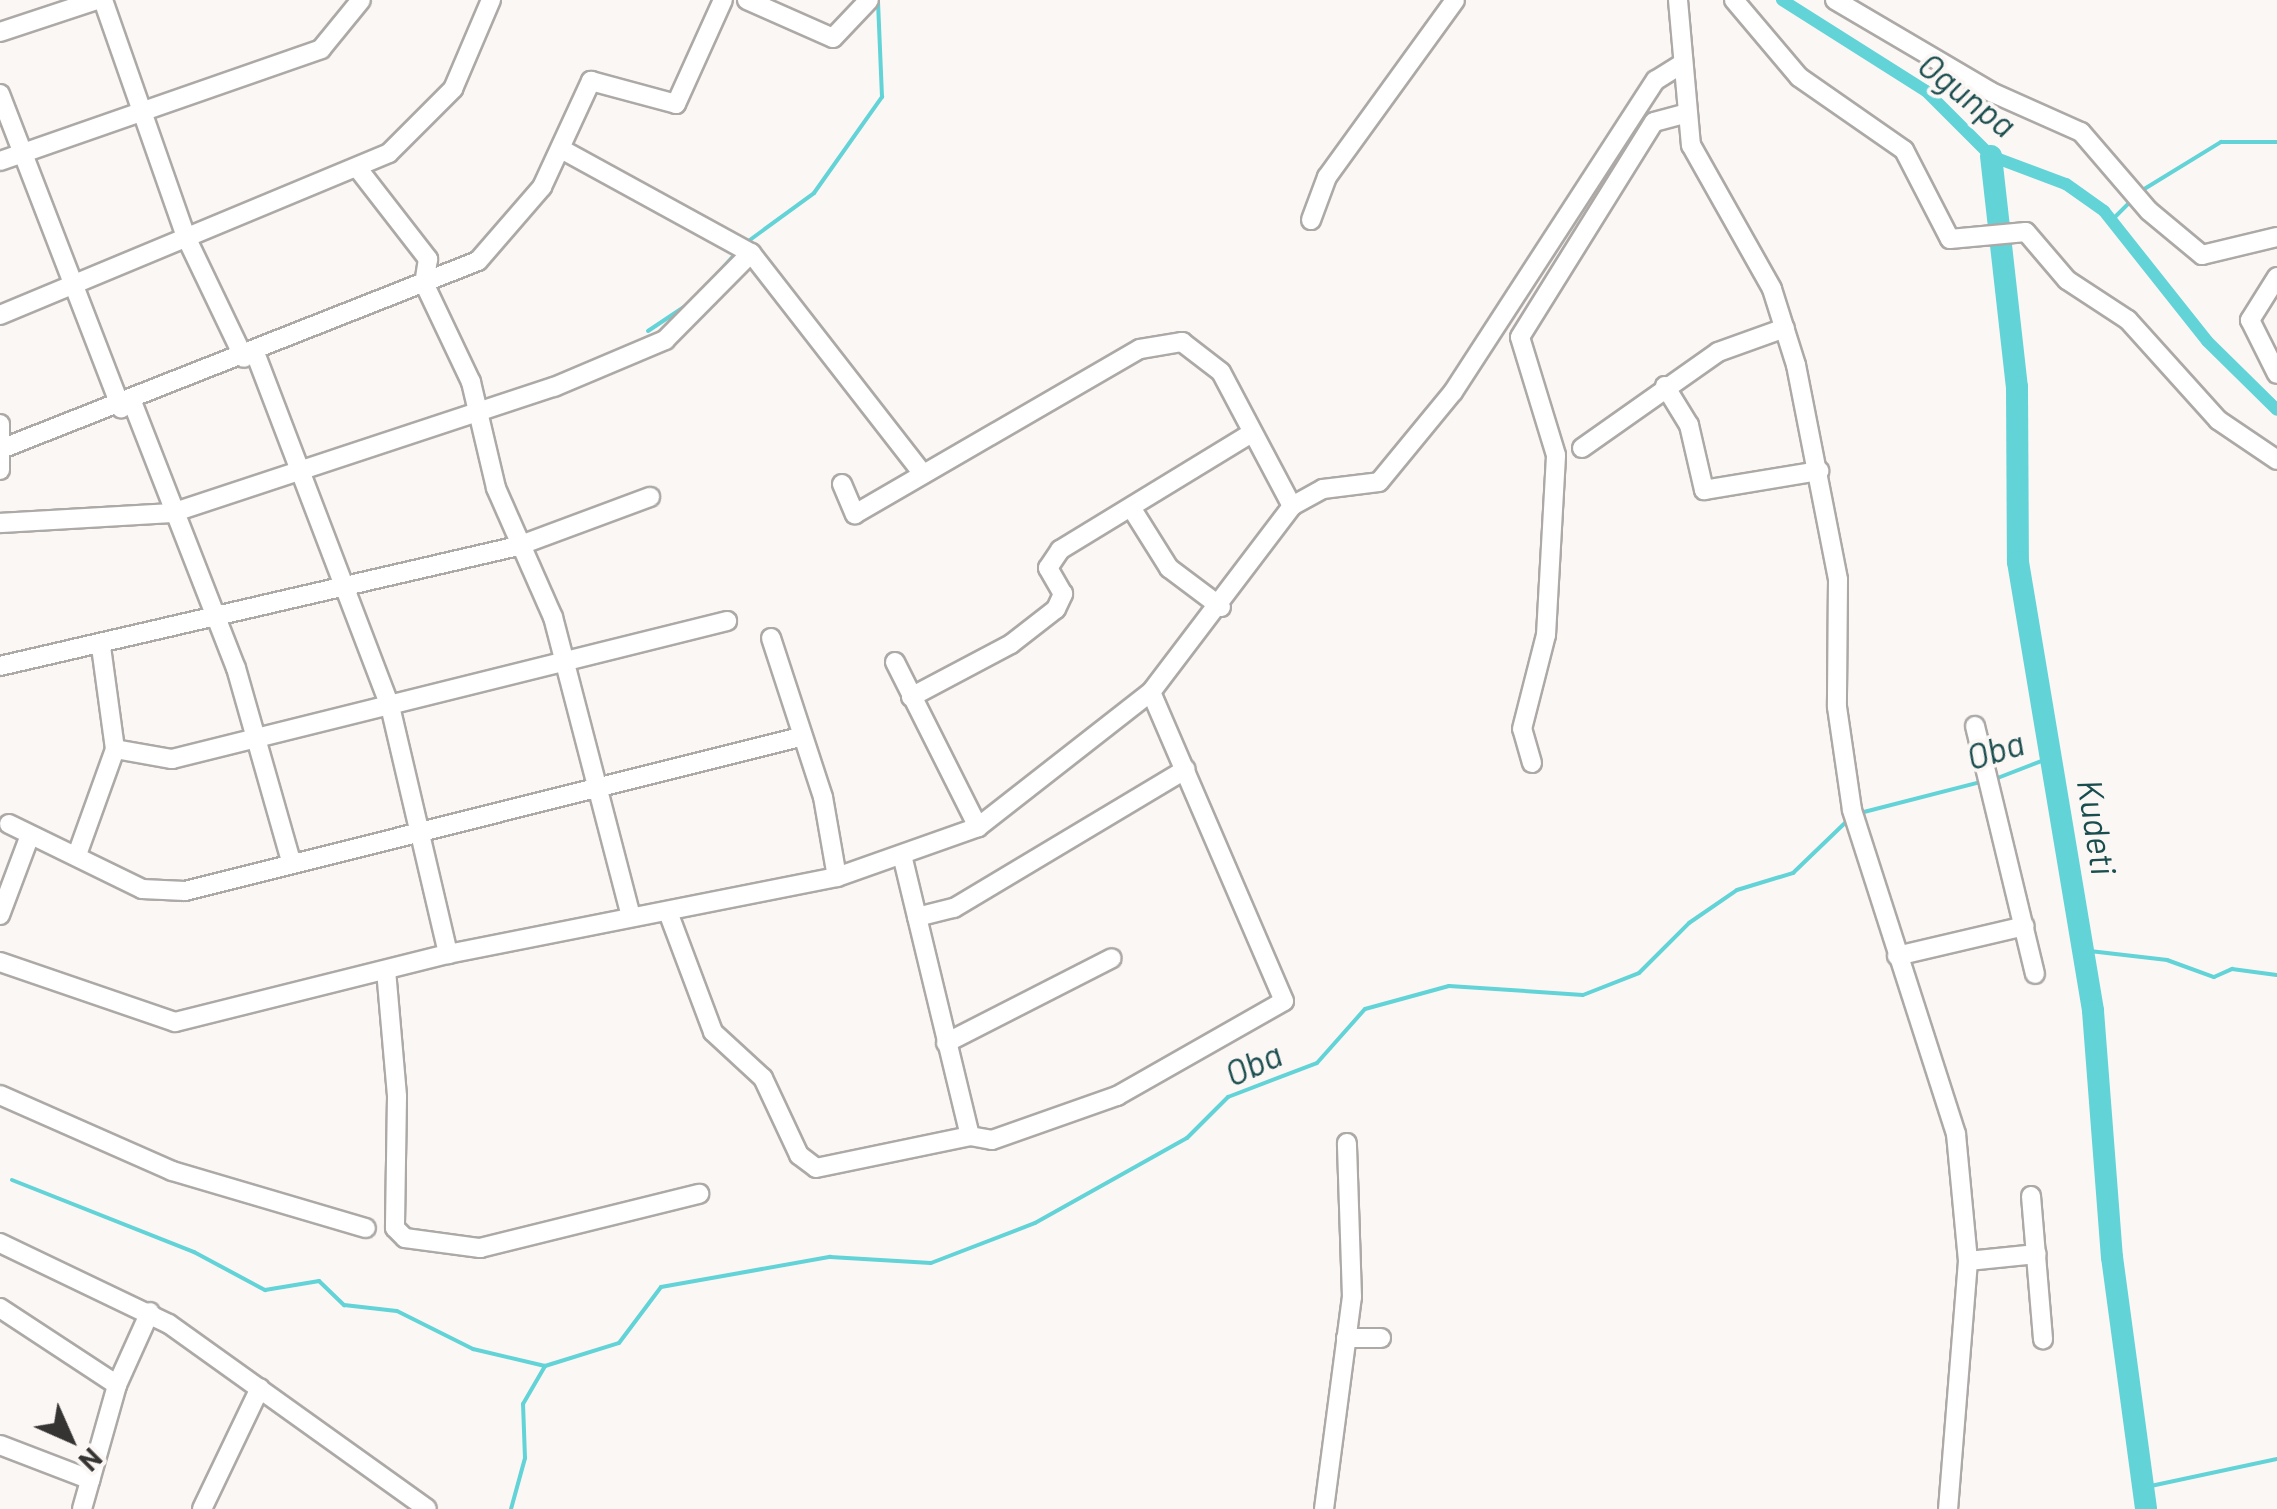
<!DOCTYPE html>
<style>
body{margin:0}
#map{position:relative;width:2277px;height:1509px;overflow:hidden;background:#fbf7f5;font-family:Barlow,sans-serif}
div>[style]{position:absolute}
.stream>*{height:4px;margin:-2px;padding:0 2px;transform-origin:2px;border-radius:2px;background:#62d3d7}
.canal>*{height:12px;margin:-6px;padding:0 6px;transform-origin:6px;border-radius:6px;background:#62d3d7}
.river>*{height:22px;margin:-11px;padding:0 11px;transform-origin:11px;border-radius:11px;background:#62d3d7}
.roads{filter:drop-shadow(2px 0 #aca9a7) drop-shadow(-2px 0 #aca9a7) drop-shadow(0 2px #aca9a7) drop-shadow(0 -2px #aca9a7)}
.minor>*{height:18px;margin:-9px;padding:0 9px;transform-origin:9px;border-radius:9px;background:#fff}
span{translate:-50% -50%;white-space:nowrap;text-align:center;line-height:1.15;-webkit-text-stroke:8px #fbf7f5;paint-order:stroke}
.water-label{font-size:35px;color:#1a4d4e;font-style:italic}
.north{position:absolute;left:20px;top:1389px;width:100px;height:100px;-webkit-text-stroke:8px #fbf7f5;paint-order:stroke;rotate:135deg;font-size:28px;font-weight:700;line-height:40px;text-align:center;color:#353433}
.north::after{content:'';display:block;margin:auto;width:35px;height:45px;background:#353433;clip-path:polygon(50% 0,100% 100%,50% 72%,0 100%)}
</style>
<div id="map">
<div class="stream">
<div style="left:2141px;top:191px;width:94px;rotate:-31.5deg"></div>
<div style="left:2221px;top:142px;width:56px"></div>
<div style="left:2112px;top:220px;width:27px;rotate:-45deg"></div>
<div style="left:743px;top:245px;width:88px;rotate:-36.2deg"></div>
<div style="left:814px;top:193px;width:118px;rotate:-54.7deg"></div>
<div style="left:882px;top:97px;width:97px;rotate:-92.4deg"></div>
<div style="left:710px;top:282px;width:40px;rotate:-48deg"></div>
<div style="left:648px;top:331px;width:50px;rotate:-33.7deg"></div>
<div style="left:1995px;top:779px;width:61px;rotate:-21.1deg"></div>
<div style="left:1860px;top:813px;width:125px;rotate:-14.4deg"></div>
<div style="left:2081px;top:950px;width:87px;rotate:6.6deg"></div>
<div style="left:2167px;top:960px;width:50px;rotate:19.9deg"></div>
<div style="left:2214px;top:977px;width:20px;rotate:-24deg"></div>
<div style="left:2232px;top:969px;width:45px;rotate:7.6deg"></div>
<div style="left:12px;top:1180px;width:196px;rotate:21.6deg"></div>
<div style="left:194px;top:1252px;width:81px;rotate:28.2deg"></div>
<div style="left:265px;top:1290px;width:55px;rotate:-9.5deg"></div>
<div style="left:319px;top:1281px;width:35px;rotate:44deg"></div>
<div style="left:344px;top:1305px;width:53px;rotate:6.5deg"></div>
<div style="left:397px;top:1311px;width:85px;rotate:26.6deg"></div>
<div style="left:473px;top:1349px;width:74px;rotate:13.3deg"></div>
<div style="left:2146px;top:1487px;width:134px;rotate:-12.1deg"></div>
<div style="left:511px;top:1509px;width:53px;rotate:-74.6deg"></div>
<div style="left:525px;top:1458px;width:54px;rotate:-92.1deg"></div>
<div style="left:523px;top:1404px;width:44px;rotate:-59.9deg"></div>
<div style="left:545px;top:1366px;width:77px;rotate:-17.3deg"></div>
<div style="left:619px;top:1343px;width:70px;rotate:-53.1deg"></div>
<div style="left:661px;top:1287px;width:172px;rotate:-10.1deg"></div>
<div style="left:830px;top:1257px;width:101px;rotate:3.4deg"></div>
<div style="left:931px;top:1263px;width:111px;rotate:-21deg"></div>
<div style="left:1035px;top:1223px;width:174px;rotate:-29.2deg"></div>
<div style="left:1187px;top:1138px;width:58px;rotate:-45deg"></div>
<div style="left:1228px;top:1097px;width:95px;rotate:-20.9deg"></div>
<div style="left:1317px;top:1063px;width:72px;rotate:-48.4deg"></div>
<div style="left:1365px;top:1009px;width:87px;rotate:-15.3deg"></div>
<div style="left:1449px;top:986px;width:134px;rotate:3.8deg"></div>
<div style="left:1583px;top:995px;width:60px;rotate:-21.4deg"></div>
<div style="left:1639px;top:973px;width:71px;rotate:-45deg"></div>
<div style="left:1689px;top:923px;width:58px;rotate:-34.5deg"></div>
<div style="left:1737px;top:890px;width:59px;rotate:-16.9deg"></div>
<div style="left:1793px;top:873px;width:76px;rotate:-43.9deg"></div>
</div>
<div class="canal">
<div style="left:1782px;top:0;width:170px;rotate:32.3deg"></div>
<div style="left:1926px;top:91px;width:92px;rotate:45deg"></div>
<div style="left:1991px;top:156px;width:80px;rotate:20.5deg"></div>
<div style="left:2066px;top:184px;width:47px;rotate:35.4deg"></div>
<div style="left:2104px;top:211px;width:166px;rotate:51.6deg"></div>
<div style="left:2207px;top:341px;width:98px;rotate:44.6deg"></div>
</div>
<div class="river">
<div style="left:1991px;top:156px;width:232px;rotate:83.6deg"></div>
<div style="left:2017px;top:387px;width:175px;rotate:89.7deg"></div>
<div style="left:2018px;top:562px;width:455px;rotate:80.5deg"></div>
<div style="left:2093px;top:1011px;width:247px;rotate:85.6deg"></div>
<div style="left:2112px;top:1257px;width:254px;rotate:82.3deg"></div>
</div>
<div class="roads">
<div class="minor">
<div style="left:103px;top:0;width:251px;rotate:70.7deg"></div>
<div style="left:186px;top:237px;width:134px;rotate:64.4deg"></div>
<div style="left:747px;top:0;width:94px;rotate:23.8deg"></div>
<div style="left:833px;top:38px;width:52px;rotate:-46.5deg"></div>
<div style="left:1678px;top:0;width:146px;rotate:84.9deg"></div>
<div style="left:1691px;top:145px;width:165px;rotate:60.6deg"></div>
<div style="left:1772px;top:289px;width:80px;rotate:72.5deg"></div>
<div style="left:1796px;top:365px;width:219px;rotate:78.9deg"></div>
<div style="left:1838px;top:580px;width:127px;rotate:90.5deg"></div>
<div style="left:1837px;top:707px;width:104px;rotate:81.7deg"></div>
<div style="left:1852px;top:810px;width:340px;rotate:72.2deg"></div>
<div style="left:1956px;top:1134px;width:128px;rotate:84.6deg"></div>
<div style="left:1968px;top:1261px;width:249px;rotate:94.6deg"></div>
<div style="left:1734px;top:0;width:101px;rotate:49.8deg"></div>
<div style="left:1799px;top:77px;width:128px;rotate:34.8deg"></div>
<div style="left:1904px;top:150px;width:100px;rotate:62.7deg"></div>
<div style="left:1950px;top:239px;width:76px;rotate:-5.3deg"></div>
<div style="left:2026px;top:232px;width:63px;rotate:49.5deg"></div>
<div style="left:2067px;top:280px;width:73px;rotate:33.3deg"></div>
<div style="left:2128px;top:320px;width:135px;rotate:48deg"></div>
<div style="left:2218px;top:420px;width:71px;rotate:34.1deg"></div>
<div style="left:1835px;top:0;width:181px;rotate:30.5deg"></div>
<div style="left:1991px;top:92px;width:98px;rotate:24deg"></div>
<div style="left:2081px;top:132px;width:104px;rotate:49.3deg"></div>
<div style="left:2149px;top:211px;width:69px;rotate:39.7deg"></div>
<div style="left:2202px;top:255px;width:77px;rotate:-13.5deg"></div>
<div style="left:0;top:32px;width:102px;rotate:-18.3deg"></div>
<div style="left:0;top:94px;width:337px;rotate:68.9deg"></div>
<div style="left:561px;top:149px;width:217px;rotate:28.7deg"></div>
<div style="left:751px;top:253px;width:280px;rotate:52.1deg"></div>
<div style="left:0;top:161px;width:340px;rotate:-19.2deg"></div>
<div style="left:321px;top:49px;width:63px;rotate:-50.8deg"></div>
<div style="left:359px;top:170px;width:113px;rotate:52.2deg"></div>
<div style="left:428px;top:259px;width:24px;rotate:99deg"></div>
<div style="left:424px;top:283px;width:110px;rotate:64.6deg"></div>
<div style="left:471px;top:382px;width:109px;rotate:76.7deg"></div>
<div style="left:496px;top:488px;width:141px;rotate:66.2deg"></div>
<div style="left:553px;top:617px;width:309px;rotate:75.4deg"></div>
<div style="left:1311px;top:220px;width:46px;rotate:-69.6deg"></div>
<div style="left:1327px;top:177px;width:218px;rotate:-54.1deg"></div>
<div style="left:2277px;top:277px;width:51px;rotate:122.1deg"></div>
<div style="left:2250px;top:320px;width:60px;rotate:63.4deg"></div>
<div style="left:0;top:315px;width:421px;rotate:-22.6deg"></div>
<div style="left:389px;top:153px;width:91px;rotate:-45deg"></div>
<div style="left:453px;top:89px;width:97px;rotate:-66.9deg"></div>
<div style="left:254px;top:350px;width:381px;rotate:69.1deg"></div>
<div style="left:390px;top:706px;width:255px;rotate:76.8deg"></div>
<div style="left:1665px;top:386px;width:46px;rotate:58.4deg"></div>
<div style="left:1689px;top:425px;width:67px;rotate:77deg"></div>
<div style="left:1704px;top:490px;width:117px;rotate:-9.4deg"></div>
<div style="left:131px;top:399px;width:289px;rotate:68.7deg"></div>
<div style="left:236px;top:668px;width:201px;rotate:74.1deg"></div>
<div style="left:0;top:424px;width:46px;rotate:90deg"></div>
<div style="left:6px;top:447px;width:507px;rotate:-21.51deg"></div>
<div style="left:478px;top:261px;width:98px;rotate:-49.1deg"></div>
<div style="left:542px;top:187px;width:117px;rotate:-65.2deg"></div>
<div style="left:591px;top:81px;width:88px;rotate:15.1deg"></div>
<div style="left:676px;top:104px;width:114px;rotate:-65.7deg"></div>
<div style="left:1582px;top:448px;width:166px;rotate:-35.2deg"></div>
<div style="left:1718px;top:352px;width:71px;rotate:-19.7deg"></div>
<div style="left:842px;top:484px;width:33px;rotate:67deg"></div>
<div style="left:855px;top:514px;width:329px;rotate:-30.1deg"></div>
<div style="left:1140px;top:349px;width:43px;rotate:-9.5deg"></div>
<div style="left:1182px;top:342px;width:49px;rotate:37.6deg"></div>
<div style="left:1221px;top:372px;width:152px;rotate:62.1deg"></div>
<div style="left:1132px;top:509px;width:70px;rotate:57.9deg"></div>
<div style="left:1169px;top:568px;width:65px;rotate:36.9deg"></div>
<div style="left:0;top:523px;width:172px;rotate:-3.3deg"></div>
<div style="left:172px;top:513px;width:402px;rotate:-18.3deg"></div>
<div style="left:554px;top:387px;width:121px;rotate:-22.9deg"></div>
<div style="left:665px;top:340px;width:122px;rotate:-45.3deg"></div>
<div style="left:771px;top:638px;width:167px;rotate:71.9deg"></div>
<div style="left:823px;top:797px;width:81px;rotate:80.1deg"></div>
<div style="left:895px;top:662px;width:185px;rotate:63.3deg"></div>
<div style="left:0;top:666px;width:532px;rotate:-13.04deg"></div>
<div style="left:518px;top:546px;width:141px;rotate:-20.4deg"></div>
<div style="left:911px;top:697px;width:113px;rotate:-27.9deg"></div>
<div style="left:1011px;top:644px;width:57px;rotate:-37.9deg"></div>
<div style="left:1056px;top:609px;width:17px;rotate:-65deg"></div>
<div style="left:1063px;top:594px;width:30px;rotate:-120deg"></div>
<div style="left:1048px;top:568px;width:22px;rotate:-56deg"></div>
<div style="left:1060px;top:550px;width:223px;rotate:-31.4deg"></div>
<div style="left:1975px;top:726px;width:255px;rotate:76.4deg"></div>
<div style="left:115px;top:749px;width:58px;rotate:10deg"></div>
<div style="left:172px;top:759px;width:572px;rotate:-13.96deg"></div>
<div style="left:1532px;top:763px;width:35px;rotate:-106deg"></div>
<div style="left:1522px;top:729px;width:97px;rotate:-75.7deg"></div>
<div style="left:1546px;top:635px;width:180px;rotate:-86.8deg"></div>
<div style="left:1556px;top:455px;width:123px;rotate:-107deg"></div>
<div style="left:1520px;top:337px;width:253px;rotate:-58.1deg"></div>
<div style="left:1654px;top:122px;width:30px;rotate:-15deg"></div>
<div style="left:9px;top:824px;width:148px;rotate:26deg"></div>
<div style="left:142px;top:889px;width:43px;rotate:2.7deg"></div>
<div style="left:185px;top:891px;width:634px;rotate:-14.06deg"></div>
<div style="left:78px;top:852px;width:109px;rotate:-70.2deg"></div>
<div style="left:115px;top:749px;width:103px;rotate:-97.8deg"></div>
<div style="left:903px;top:859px;width:285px;rotate:76.4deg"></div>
<div style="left:668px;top:912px;width:128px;rotate:69.4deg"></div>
<div style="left:713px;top:1032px;width:68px;rotate:42.6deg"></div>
<div style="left:763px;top:1078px;width:85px;rotate:64.9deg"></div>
<div style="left:799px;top:1155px;width:21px;rotate:37deg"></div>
<div style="left:816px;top:1168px;width:157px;rotate:-11.7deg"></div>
<div style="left:970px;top:1136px;width:22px;rotate:10deg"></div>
<div style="left:992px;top:1140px;width:133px;rotate:-19.4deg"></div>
<div style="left:1117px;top:1096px;width:192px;rotate:-29.6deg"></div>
<div style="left:1284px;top:1001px;width:336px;rotate:-113.3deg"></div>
<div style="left:0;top:915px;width:82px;rotate:-69.4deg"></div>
<div style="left:917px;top:917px;width:38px;rotate:-14deg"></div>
<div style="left:954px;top:908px;width:270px;rotate:-30.9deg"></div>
<div style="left:1897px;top:956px;width:131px;rotate:-13.2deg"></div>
<div style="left:0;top:962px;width:185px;rotate:18.9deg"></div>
<div style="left:175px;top:1022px;width:281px;rotate:-14deg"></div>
<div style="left:448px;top:954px;width:397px;rotate:-11.2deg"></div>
<div style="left:837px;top:877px;width:150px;rotate:-19.5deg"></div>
<div style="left:978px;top:827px;width:219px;rotate:-38deg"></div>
<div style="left:1151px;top:692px;width:233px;rotate:-52.8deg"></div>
<div style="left:1292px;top:506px;width:35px;rotate:-29deg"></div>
<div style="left:1323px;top:489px;width:56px;rotate:-7.1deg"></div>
<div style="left:1379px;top:482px;width:117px;rotate:-50.6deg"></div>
<div style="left:1453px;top:392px;width:372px;rotate:-57deg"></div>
<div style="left:1656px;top:80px;width:32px;rotate:-32deg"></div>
<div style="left:386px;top:970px;width:127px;rotate:85deg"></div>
<div style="left:397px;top:1097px;width:131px;rotate:90.9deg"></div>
<div style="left:395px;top:1228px;width:14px;rotate:45deg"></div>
<div style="left:405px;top:1238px;width:76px;rotate:7.6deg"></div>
<div style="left:480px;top:1248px;width:226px;rotate:-13.9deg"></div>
<div style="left:946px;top:1043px;width:186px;rotate:-27.1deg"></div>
<div style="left:0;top:1095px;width:188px;rotate:23.8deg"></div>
<div style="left:172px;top:1171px;width:202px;rotate:16.4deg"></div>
<div style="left:2031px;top:1196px;width:144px;rotate:85.2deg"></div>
<div style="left:0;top:1243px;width:187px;rotate:25.6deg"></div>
<div style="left:169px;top:1324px;width:317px;rotate:35.6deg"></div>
<div style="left:1968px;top:1261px;width:69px;rotate:-5.8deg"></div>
<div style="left:0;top:1308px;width:140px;rotate:33.3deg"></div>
<div style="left:1346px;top:1338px;width:35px"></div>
<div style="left:0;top:1445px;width:97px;rotate:21deg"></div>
<div style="left:82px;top:1509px;width:129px;rotate:-74.2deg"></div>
<div style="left:117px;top:1385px;width:80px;rotate:-65.7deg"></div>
<div style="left:202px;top:1509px;width:134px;rotate:-64.4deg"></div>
<div style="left:1324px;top:1509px;width:214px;rotate:-82.5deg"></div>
<div style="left:1352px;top:1297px;width:154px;rotate:-91.9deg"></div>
</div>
</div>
<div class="water-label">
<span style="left:1968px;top:94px;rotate:38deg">Ogunpa</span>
<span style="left:1995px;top:749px;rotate:-17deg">Oba</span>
<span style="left:2098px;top:827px;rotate:81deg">Kudeti</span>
<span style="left:1253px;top:1063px;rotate:-24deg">Oba</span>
</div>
<div class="north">N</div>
</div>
